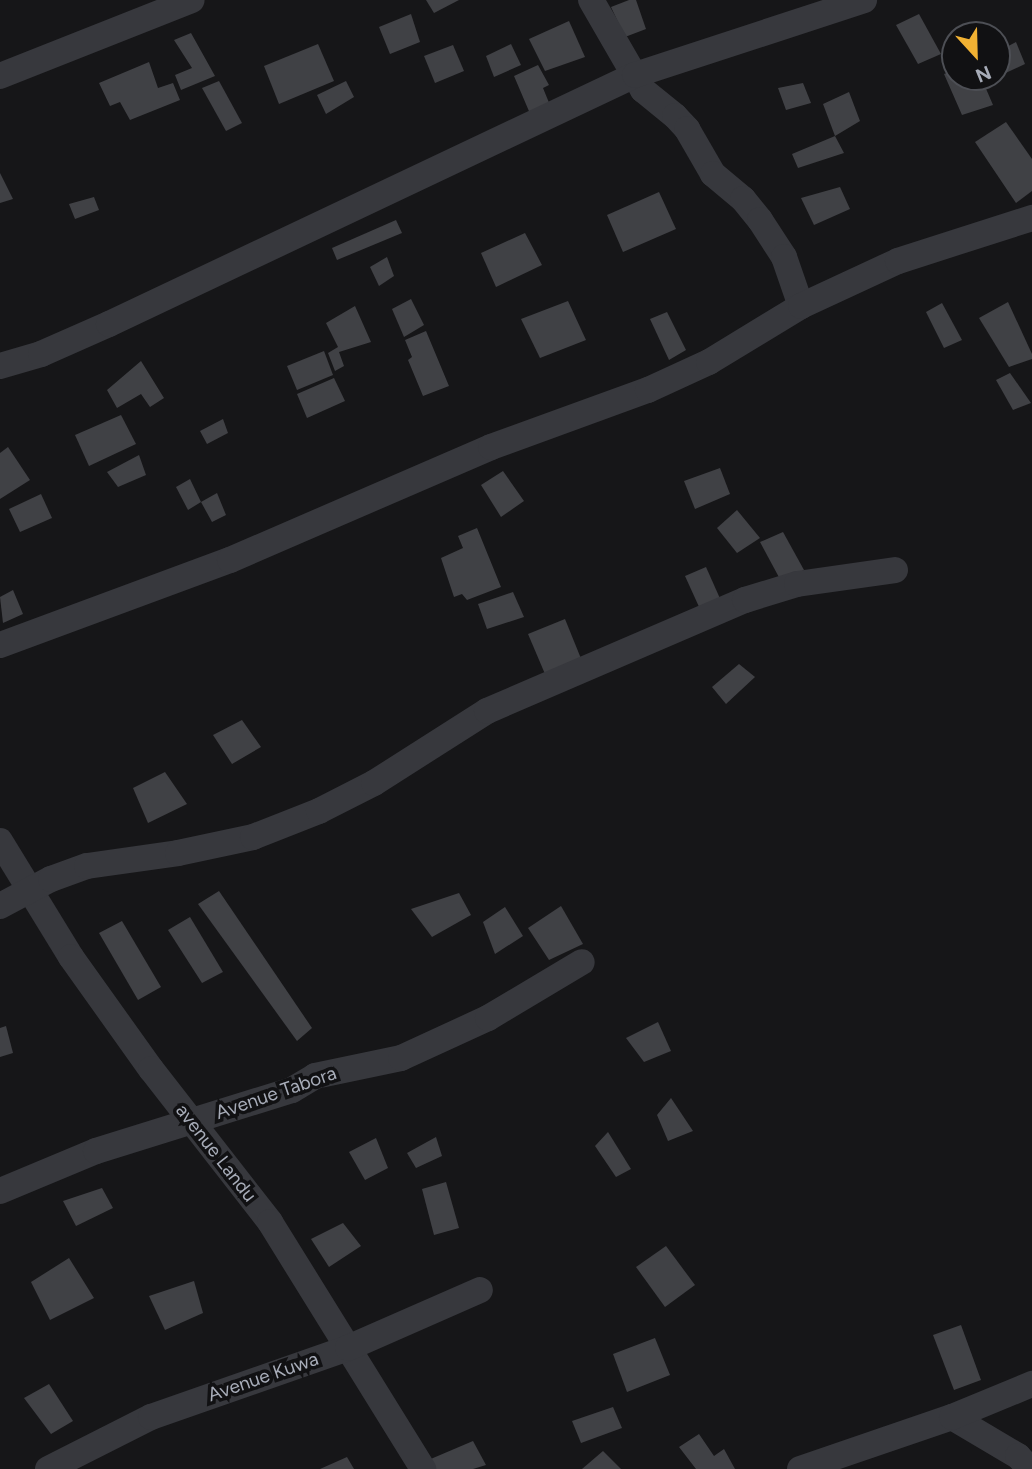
<!DOCTYPE html>
<style>
body{margin:0}
#map{position:relative;width:1032px;height:1469px;overflow:hidden;background:#161618;font-family:Figtree,sans-serif}
div>[style]{position:absolute}
.building>*{inset:0;background:#404145}
.street>*{height:26px;margin:-13px;padding:0 13px;transform-origin:13px;border-radius:13px;background:#37383d}
span{translate:-50% -50%;white-space:nowrap;text-align:center;line-height:1.15;-webkit-text-stroke:7px #111113;paint-order:stroke}
.street-label{font-size:19px;color:#a7acb8}
.north{position:absolute;left:941px;top:21px;width:70px;height:70px;box-sizing:border-box;background:#111113;border:2px solid #4d4f55;border-radius:50%;rotate:158deg;font-size:19px;font-weight:700;line-height:28px;text-align:center;color:#a7acb8}
.north::after{content:'';display:block;margin:auto;width:24px;height:32px;background:#f2b233;clip-path:polygon(50% 0,100% 100%,50% 72%,0 100%)}
</style>
<div id="map">
<div class="building">
<div style="clip-path:polygon(426px 0,459px 0,434px 13px)"></div>
<div style="clip-path:polygon(629px 0,636px 0,646px 29px,625px 37px,611px 7px)"></div>
<div style="clip-path:polygon(411px 14px,420px 42px,390px 54px,379px 27px)"></div>
<div style="clip-path:polygon(919px 14px,941px 54px,918px 64px,896px 25px)"></div>
<div style="clip-path:polygon(569px 21px,585px 57px,545px 71px,529px 39px)"></div>
<div style="clip-path:polygon(191px 33px,215px 76px,181px 90px,175px 75px,192px 68px,174px 40px)"></div>
<div style="clip-path:polygon(1016px 42px,1025px 64px,997px 77px,997px 52px)"></div>
<div style="clip-path:polygon(318px 44px,334px 81px,279px 104px,264px 66px)"></div>
<div style="clip-path:polygon(511px 44px,521px 65px,494px 77px,486px 56px)"></div>
<div style="clip-path:polygon(453px 45px,464px 71px,435px 83px,424px 56px)"></div>
<div style="clip-path:polygon(149px 62px,158px 88px,173px 83px,180px 100px,130px 120px,120px 102px,110px 106px,99px 83px)"></div>
<div style="clip-path:polygon(538px 65px,549px 85px,543px 88px,552px 110px,534px 123px,514px 76px)"></div>
<div style="clip-path:polygon(955px 70px,955px 77px,981px 77px,993px 105px,962px 115px,944px 74px)"></div>
<div style="clip-path:polygon(219px 81px,242px 123px,226px 131px,202px 88px)"></div>
<div style="clip-path:polygon(346px 81px,354px 97px,326px 114px,317px 95px)"></div>
<div style="clip-path:polygon(803px 83px,811px 103px,786px 110px,778px 88px)"></div>
<div style="clip-path:polygon(849px 92px,860px 121px,835px 136px,844px 153px,798px 168px,792px 154px,835px 136px,823px 104px)"></div>
<div style="clip-path:polygon(1006px 122px,1032px 159px,1032px 191px,1016px 203px,975px 142px)"></div>
<div style="clip-path:polygon(0 173px,13px 199px,0 203px)"></div>
<div style="clip-path:polygon(840px 187px,850px 209px,814px 225px,801px 198px)"></div>
<div style="clip-path:polygon(659px 192px,676px 229px,623px 252px,607px 215px)"></div>
<div style="clip-path:polygon(94px 197px,99px 210px,75px 219px,69px 204px)"></div>
<div style="clip-path:polygon(396px 220px,402px 233px,337px 260px,332px 248px)"></div>
<div style="clip-path:polygon(525px 233px,542px 265px,496px 287px,481px 253px)"></div>
<div style="clip-path:polygon(387px 257px,394px 276px,379px 286px,370px 267px)"></div>
<div style="clip-path:polygon(411px 299px,424px 325px,404px 337px,392px 309px)"></div>
<div style="clip-path:polygon(568px 301px,586px 340px,540px 358px,521px 319px)"></div>
<div style="clip-path:polygon(1008px 302px,1032px 354px,1032px 359px,1009px 367px,979px 318px)"></div>
<div style="clip-path:polygon(942px 303px,962px 340px,944px 348px,926px 312px)"></div>
<div style="clip-path:polygon(355px 306px,371px 342px,339px 352px,344px 366px,335px 371px,328px 353px,338px 347px,326px 323px)"></div>
<div style="clip-path:polygon(667px 312px,686px 350px,669px 360px,650px 319px)"></div>
<div style="clip-path:polygon(426px 331px,449px 386px,423px 396px,408px 360px,412px 357px,405px 340px)"></div>
<div style="clip-path:polygon(324px 351px,333px 375px,297px 390px,287px 366px)"></div>
<div style="clip-path:polygon(141px 361px,164px 398px,150px 407px,141px 394px,117px 408px,107px 390px)"></div>
<div style="clip-path:polygon(1010px 373px,1031px 403px,1013px 410px,996px 380px)"></div>
<div style="clip-path:polygon(334px 378px,345px 401px,307px 418px,297px 394px)"></div>
<div style="clip-path:polygon(121px 415px,136px 444px,89px 466px,75px 435px)"></div>
<div style="clip-path:polygon(223px 419px,228px 433px,207px 444px,200px 431px)"></div>
<div style="clip-path:polygon(8px 447px,30px 480px,0 499px,0 453px)"></div>
<div style="clip-path:polygon(139px 455px,146px 475px,118px 487px,107px 472px)"></div>
<div style="clip-path:polygon(720px 468px,730px 494px,695px 509px,684px 481px)"></div>
<div style="clip-path:polygon(503px 471px,524px 501px,501px 517px,481px 485px)"></div>
<div style="clip-path:polygon(190px 479px,201px 502px,188px 510px,176px 487px)"></div>
<div style="clip-path:polygon(217px 493px,226px 515px,212px 522px,201px 502px)"></div>
<div style="clip-path:polygon(41px 494px,52px 518px,20px 532px,9px 509px)"></div>
<div style="clip-path:polygon(737px 510px,760px 538px,737px 553px,717px 528px)"></div>
<div style="clip-path:polygon(477px 528px,501px 587px,467px 600px,462px 594px,454px 597px,441px 558px,463px 548px,458px 536px)"></div>
<div style="clip-path:polygon(783px 532px,804px 570px,781px 581px,760px 542px)"></div>
<div style="clip-path:polygon(706px 567px,726px 612px,705px 620px,685px 576px)"></div>
<div style="clip-path:polygon(13px 590px,23px 614px,3px 623px,0 597px)"></div>
<div style="clip-path:polygon(513px 592px,524px 617px,487px 629px,478px 604px)"></div>
<div style="clip-path:polygon(565px 619px,584px 666px,548px 681px,528px 634px)"></div>
<div style="clip-path:polygon(739px 664px,755px 677px,726px 704px,712px 687px)"></div>
<div style="clip-path:polygon(242px 720px,261px 747px,232px 764px,213px 735px)"></div>
<div style="clip-path:polygon(165px 772px,187px 804px,148px 823px,133px 788px)"></div>
<div style="clip-path:polygon(219px 891px,312px 1028px,297px 1041px,198px 904px)"></div>
<div style="clip-path:polygon(459px 893px,471px 915px,432px 937px,411px 909px)"></div>
<div style="clip-path:polygon(561px 906px,583px 944px,549px 960px,528px 928px)"></div>
<div style="clip-path:polygon(505px 907px,523px 936px,495px 954px,483px 922px)"></div>
<div style="clip-path:polygon(190px 917px,223px 972px,202px 983px,168px 930px)"></div>
<div style="clip-path:polygon(122px 921px,161px 987px,138px 1000px,99px 933px)"></div>
<div style="clip-path:polygon(658px 1022px,671px 1051px,644px 1062px,626px 1038px)"></div>
<div style="clip-path:polygon(6px 1026px,13px 1053px,0 1057px,0 1028px)"></div>
<div style="clip-path:polygon(671px 1098px,693px 1131px,668px 1141px,657px 1115px)"></div>
<div style="clip-path:polygon(608px 1132px,631px 1169px,616px 1177px,595px 1146px)"></div>
<div style="clip-path:polygon(436px 1137px,442px 1156px,416px 1168px,407px 1153px)"></div>
<div style="clip-path:polygon(376px 1138px,388px 1168px,365px 1180px,349px 1152px)"></div>
<div style="clip-path:polygon(446px 1182px,459px 1228px,434px 1235px,422px 1189px)"></div>
<div style="clip-path:polygon(102px 1188px,113px 1208px,76px 1226px,63px 1201px)"></div>
<div style="clip-path:polygon(343px 1223px,361px 1246px,329px 1267px,311px 1239px)"></div>
<div style="clip-path:polygon(666px 1246px,695px 1285px,665px 1307px,636px 1267px)"></div>
<div style="clip-path:polygon(69px 1258px,94px 1298px,50px 1320px,31px 1282px)"></div>
<div style="clip-path:polygon(194px 1281px,203px 1313px,165px 1330px,149px 1296px)"></div>
<div style="clip-path:polygon(961px 1325px,981px 1380px,954px 1390px,933px 1335px)"></div>
<div style="clip-path:polygon(655px 1338px,670px 1375px,627px 1392px,613px 1354px)"></div>
<div style="clip-path:polygon(49px 1384px,73px 1421px,51px 1434px,24px 1398px)"></div>
<div style="clip-path:polygon(613px 1407px,622px 1428px,581px 1443px,572px 1421px)"></div>
<div style="clip-path:polygon(699px 1434px,714px 1456px,724px 1449px,735px 1469px,696px 1469px,679px 1447px)"></div>
<div style="clip-path:polygon(473px 1441px,486px 1465px,473px 1469px,432px 1469px,426px 1461px)"></div>
<div style="clip-path:polygon(603px 1451px,621px 1469px,582px 1469px)"></div>
<div style="clip-path:polygon(347px 1457px,354px 1469px,320px 1469px)"></div>
</div>
<div class="street">
<div style="left:591px;top:0;width:104px;rotate:60deg"></div>
<div style="left:643px;top:90px;width:41px;rotate:39.1deg"></div>
<div style="left:675px;top:116px;width:18px;rotate:47deg"></div>
<div style="left:687px;top:129px;width:52px;rotate:60deg"></div>
<div style="left:713px;top:174px;width:39px;rotate:40deg"></div>
<div style="left:743px;top:199px;width:27px;rotate:51deg"></div>
<div style="left:760px;top:220px;width:44px;rotate:57deg"></div>
<div style="left:784px;top:257px;width:52px;rotate:70.9deg"></div>
<div style="left:0;top:76px;width:206px;rotate:-21.6deg"></div>
<div style="left:0;top:366px;width:43px;rotate:-16.3deg"></div>
<div style="left:41px;top:354px;width:74px;rotate:-23.8deg"></div>
<div style="left:109px;top:324px;width:582px;rotate:-25.33deg"></div>
<div style="left:635px;top:75px;width:241px;rotate:-18.1deg"></div>
<div style="left:0;top:645px;width:245px;rotate:-20.3deg"></div>
<div style="left:230px;top:560px;width:284px;rotate:-23.4deg"></div>
<div style="left:491px;top:447px;width:167px;rotate:-20deg"></div>
<div style="left:648px;top:390px;width:67px;rotate:-24.7deg"></div>
<div style="left:709px;top:362px;width:108px;rotate:-31.3deg"></div>
<div style="left:801px;top:306px;width:107px;rotate:-24.9deg"></div>
<div style="left:898px;top:261px;width:141px;rotate:-17.8deg"></div>
<div style="left:0;top:841px;width:136px;rotate:58.5deg"></div>
<div style="left:71px;top:957px;width:138px;rotate:54.5deg"></div>
<div style="left:151px;top:1069px;width:194px;rotate:52.1deg"></div>
<div style="left:270px;top:1222px;width:291px;rotate:58.2deg"></div>
<div style="left:0;top:906px;width:58px;rotate:-27.9deg"></div>
<div style="left:51px;top:879px;width:38px;rotate:-20deg"></div>
<div style="left:87px;top:866px;width:92px;rotate:-8.1deg"></div>
<div style="left:178px;top:853px;width:77px;rotate:-12deg"></div>
<div style="left:253px;top:837px;width:71px;rotate:-21.5deg"></div>
<div style="left:319px;top:811px;width:62px;rotate:-27deg"></div>
<div style="left:374px;top:783px;width:134px;rotate:-32.5deg"></div>
<div style="left:487px;top:711px;width:281px;rotate:-23.3deg"></div>
<div style="left:745px;top:600px;width:54px;rotate:-17.1deg"></div>
<div style="left:797px;top:584px;width:99px;rotate:-8.1deg"></div>
<div style="left:0;top:1191px;width:104px;rotate:-22.6deg"></div>
<div style="left:96px;top:1151px;width:205px;rotate:-17.3deg"></div>
<div style="left:292px;top:1090px;width:27px;rotate:-31deg"></div>
<div style="left:315px;top:1076px;width:88px;rotate:-11.8deg"></div>
<div style="left:401px;top:1058px;width:96px;rotate:-24.7deg"></div>
<div style="left:488px;top:1018px;width:109px;rotate:-30.8deg"></div>
<div style="left:952px;top:1417px;width:77px;rotate:30.6deg"></div>
<div style="left:1018px;top:1456px;width:18px;rotate:47deg"></div>
<div style="left:48px;top:1469px;width:115px;rotate:-26.8deg"></div>
<div style="left:151px;top:1417px;width:209px;rotate:-19.3deg"></div>
<div style="left:348px;top:1348px;width:144px;rotate:-23.7deg"></div>
<div style="left:800px;top:1469px;width:161px;rotate:-18.9deg"></div>
<div style="left:952px;top:1417px;width:87px;rotate:-22.4deg"></div>
</div>
<div class="street-label">
<span style="left:276px;top:1093px;rotate:-19deg">Avenue Tabora</span>
<span style="left:216px;top:1153px;rotate:52deg">avenue Landu</span>
<span style="left:263px;top:1377px;rotate:-19deg">Avenue Kuwa</span>
</div>
<div class="north">N</div>
</div>
